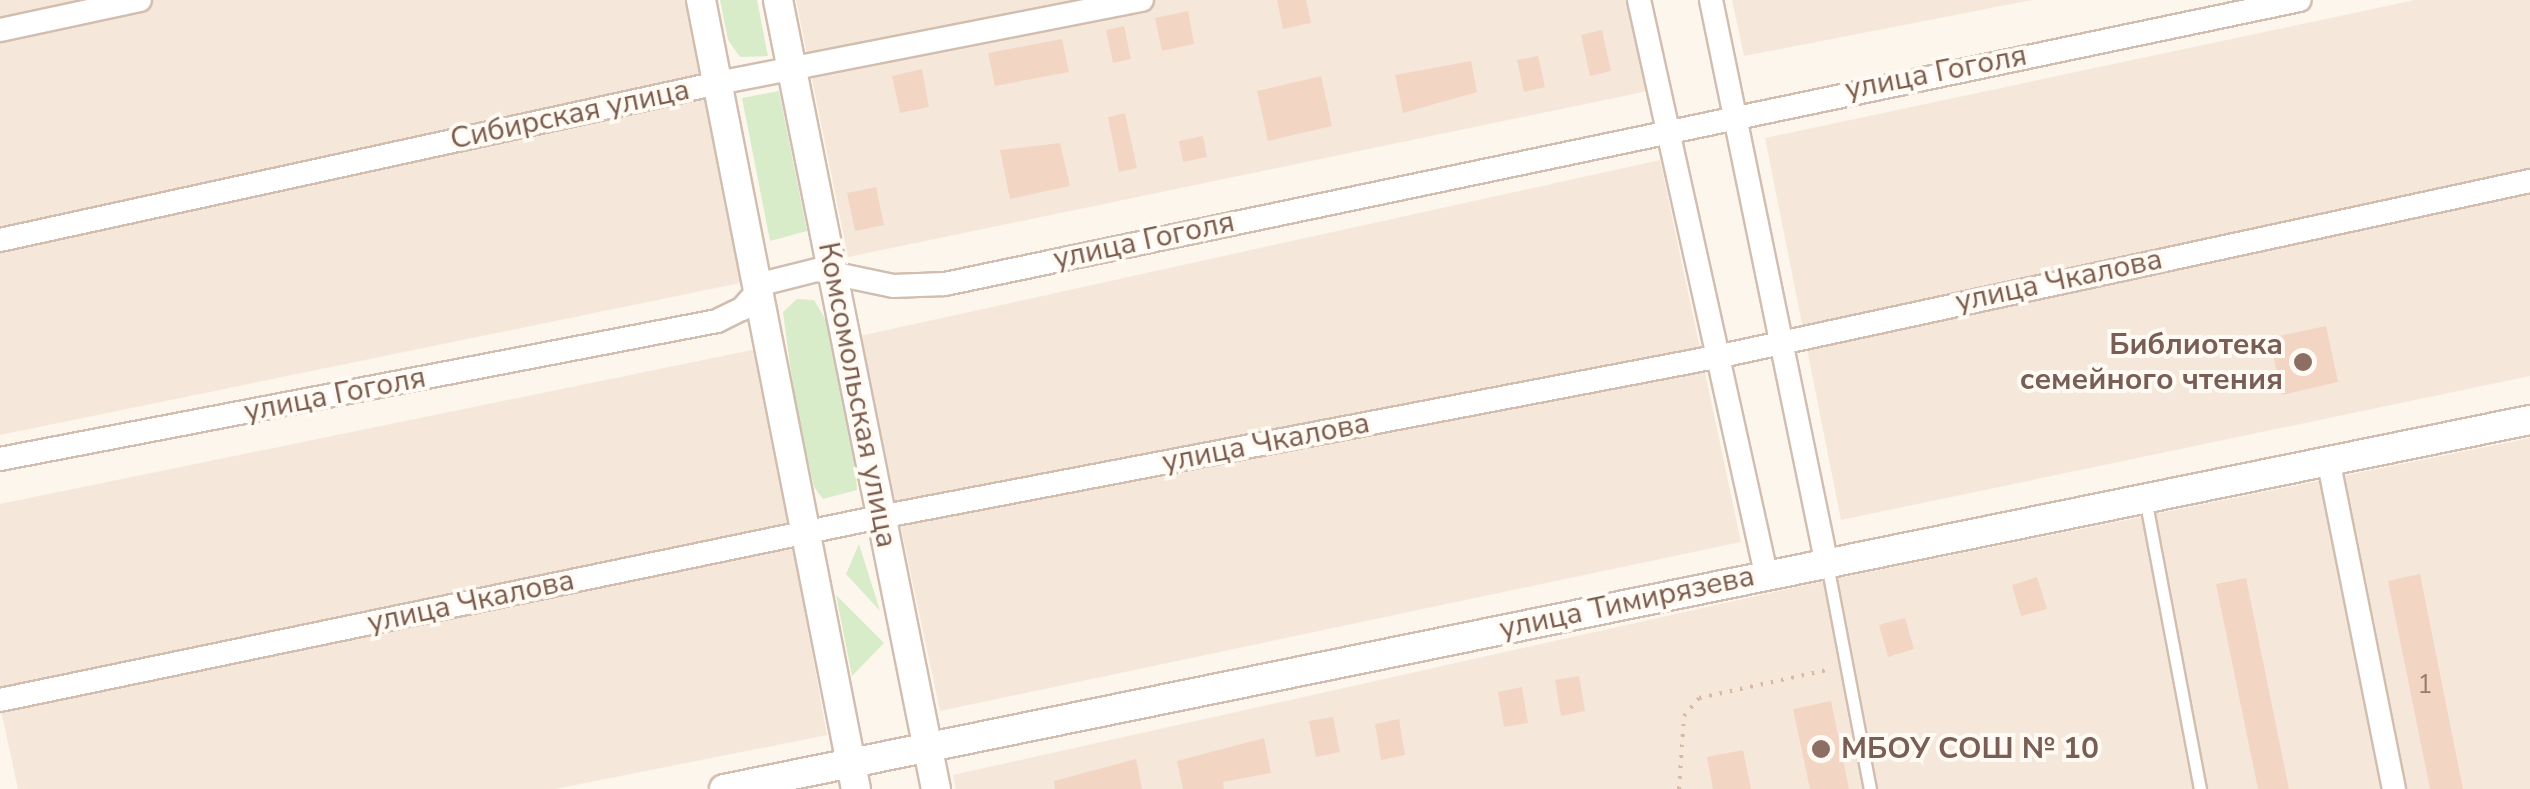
<!DOCTYPE html>
<meta charset="utf-8">
<style>
body{margin:0}
#map{position:relative;width:2530px;height:789px;overflow:hidden;background:#fdf6ec;font-family:"Nunito Sans",sans-serif}
div>[style]{position:absolute}
.residential>*{inset:0;background:#f5e8da}
.green>*{inset:0;background:#d8ecc9}
.building>*{inset:0;background:#f3d5c3}
.path>*{height:4px;margin-top:-2px;transform-origin:0;background:repeating-linear-gradient(90deg,#d9b8a5 0 2.5px,transparent 0 10.5px)}
.roads{filter:drop-shadow(2px 0 #d1beb0) drop-shadow(-2px 0 #d1beb0) drop-shadow(0 2px #d1beb0) drop-shadow(0 -2px #d1beb0)}
.service>*{height:11px;margin:-5.5px;padding:0 5.5px;transform-origin:5.5px;border-radius:5.5px;background:#fff}
.minor>*{height:22px;margin:-11px;padding:0 11px;transform-origin:11px;border-radius:11px;background:#fff}
.tertiary>*{height:28px;margin:-14px;padding:0 14px;transform-origin:14px;border-radius:14px;background:#fff}
.dots>*{width:28px;height:28px;translate:-50% -50%;box-sizing:border-box;border:5px solid #fffaf3;border-radius:50%}
span{translate:-50% -50%;white-space:nowrap;text-align:center;line-height:1.15;-webkit-text-stroke:8px #fffaf3;paint-order:stroke}
.number-label{font-size:25px;color:#987a6a}
.number-label span{-webkit-text-stroke-width:0}
.street-label{font-size:30px;color:#7a5c4d}
.education-label{font-size:30px;color:#785e54;font-weight:700}
.right{translate:-100% -50%;text-align:right}
.left{translate:0 -50%;text-align:left}
</style>
<div id="map">
<div class="residential">
<div style="clip-path:polygon(0 0,687px 0,745px 282px,0 435px)"></div>
<div style="clip-path:polygon(796px 0,1628px 0,1648px 91px,848px 257px)"></div>
<div style="clip-path:polygon(1732px 0,2032px 0,1744px 56px)"></div>
<div style="clip-path:polygon(2415px 0,2530px 0,2530px 376px,1841px 520px,1765px 138px)"></div>
<div style="clip-path:polygon(1660px 160px,1741px 542px,940px 711px,860px 336px)"></div>
<div style="clip-path:polygon(757px 349px,827px 735px,555px 789px,18px 789px,0 706px,0 504px)"></div>
<div style="clip-path:polygon(2530px 438px,2530px 789px,956px 789px,953px 775px,1815px 583px)"></div>
</div>
<div class="green">
<div style="clip-path:polygon(720px 0,757px 0,768px 56px,740px 57px,728px 40px)"></div>
<div style="clip-path:polygon(779px 91px,807px 231px,770px 241px,742px 98px)"></div>
<div style="clip-path:polygon(797px 299px,814px 300px,829px 325px,854px 447px,857px 490px,823px 499px,814px 487px,795px 402px,783px 312px)"></div>
<div style="clip-path:polygon(859px 544px,880px 611px,846px 574px)"></div>
<div style="clip-path:polygon(836px 595px,884px 643px,852px 676px)"></div>
</div>
<div class="building">
<div style="clip-path:polygon(1277px 0,1306px 0,1311px 23px,1283px 29px)"></div>
<div style="clip-path:polygon(1188px 11px,1194px 44px,1162px 51px,1155px 18px)"></div>
<div style="clip-path:polygon(1124px 26px,1131px 59px,1113px 63px,1106px 30px)"></div>
<div style="clip-path:polygon(1602px 30px,1611px 71px,1590px 76px,1581px 35px)"></div>
<div style="clip-path:polygon(1062px 39px,1069px 72px,995px 86px,988px 53px)"></div>
<div style="clip-path:polygon(1538px 56px,1545px 87px,1524px 92px,1517px 60px)"></div>
<div style="clip-path:polygon(1471px 61px,1477px 92px,1403px 113px,1395px 75px)"></div>
<div style="clip-path:polygon(922px 69px,929px 107px,900px 113px,892px 76px)"></div>
<div style="clip-path:polygon(1321px 76px,1332px 126px,1268px 141px,1257px 91px)"></div>
<div style="clip-path:polygon(1125px 113px,1137px 168px,1119px 172px,1108px 117px)"></div>
<div style="clip-path:polygon(1203px 136px,1207px 157px,1183px 162px,1179px 141px)"></div>
<div style="clip-path:polygon(1060px 143px,1070px 186px,1010px 199px,1000px 150px)"></div>
<div style="clip-path:polygon(876px 187px,884px 225px,855px 231px,847px 193px)"></div>
<div style="clip-path:polygon(2326px 326px,2338px 382px,2282px 395px,2269px 338px)"></div>
<div style="clip-path:polygon(2420px 574px,2463px 789px,2430px 789px,2388px 581px)"></div>
<div style="clip-path:polygon(2037px 577px,2047px 609px,2021px 616px,2012px 585px)"></div>
<div style="clip-path:polygon(2246px 578px,2289px 789px,2258px 789px,2216px 584px)"></div>
<div style="clip-path:polygon(1905px 618px,1914px 649px,1888px 657px,1879px 625px)"></div>
<div style="clip-path:polygon(1579px 676px,1585px 711px,1561px 716px,1555px 680px)"></div>
<div style="clip-path:polygon(1522px 687px,1528px 723px,1504px 727px,1498px 692px)"></div>
<div style="clip-path:polygon(1831px 701px,1849px 789px,1810px 789px,1793px 709px)"></div>
<div style="clip-path:polygon(1333px 717px,1340px 752px,1316px 757px,1309px 721px)"></div>
<div style="clip-path:polygon(1399px 719px,1405px 755px,1381px 760px,1375px 724px)"></div>
<div style="clip-path:polygon(1264px 738px,1271px 773px,1223px 782px,1224px 789px,1183px 789px,1177px 761px)"></div>
<div style="clip-path:polygon(1743px 750px,1751px 789px,1713px 789px,1707px 757px)"></div>
<div style="clip-path:polygon(1136px 759px,1142px 789px,1055px 789px,1054px 781px)"></div>
</div>
<div class="path">
<div style="left:1679px;top:789px;width:73px;rotate:-86.1deg"></div>
<div style="left:1684px;top:716px;width:23px;rotate:-50deg"></div>
<div style="left:1699px;top:698px;width:136px;rotate:-12.3deg"></div>
</div>
<div class="roads">
<div class="service">
<div style="left:2145px;top:498px;width:296px;rotate:79.3deg"></div>
<div style="left:1827px;top:564px;width:229px;rotate:79.2deg"></div>
</div>
<div class="minor">
<div style="left:1639px;top:0;width:588px;rotate:77.52deg"></div>
<div style="left:1711px;top:0;width:572px;rotate:78.4deg"></div>
<div style="left:0;top:30px;width:143px;rotate:-12.1deg"></div>
<div style="left:0;top:240px;width:735px;rotate:-12.33deg"></div>
<div style="left:718px;top:83px;width:432px;rotate:-11.1deg"></div>
<div style="left:0;top:459px;width:730px;rotate:-10.89deg"></div>
<div style="left:717px;top:321px;width:28px;rotate:-26deg"></div>
<div style="left:742px;top:309px;width:35px;rotate:-49deg"></div>
<div style="left:765px;top:283px;width:54px;rotate:-14deg"></div>
<div style="left:817px;top:270px;width:78px;rotate:11.9deg"></div>
<div style="left:893px;top:286px;width:52px;rotate:-2.2deg"></div>
<div style="left:945px;top:284px;width:1384px;rotate:-11.84deg"></div>
<div style="left:2328px;top:459px;width:337px;rotate:78.7deg"></div>
<div style="left:0;top:700px;width:899px;rotate:-11.75deg"></div>
<div style="left:880px;top:517px;width:856px;rotate:-10.84deg"></div>
<div style="left:1721px;top:356px;width:828px;rotate:-12.21deg"></div>
</div>
<div class="tertiary">
<div style="left:701px;top:0;width:804px;rotate:78.89deg"></div>
<div style="left:778px;top:0;width:805px;rotate:78.68deg"></div>
<div style="left:724px;top:789px;width:1843px;rotate:-11.55deg"></div>
</div>
</div>
<div class="dots">
<div style="left:2303px;top:362px;background:#8d6e63"></div>
<div style="left:1821px;top:749px;background:#8d6e63"></div>
</div>
<div class="number-label">
<span style="left:2425px;top:685px">1</span>
</div>
<div class="street-label">
<span style="left:1936px;top:73px;rotate:-11deg">улица Гоголя</span>
<span style="left:570px;top:115px;rotate:-12deg">Сибирская улица</span>
<span style="left:1144px;top:241px;rotate:-12deg">улица Гоголя</span>
<span style="left:2059px;top:281px;rotate:-12deg">улица Чкалова</span>
<span style="left:335px;top:395px;rotate:-11deg">улица Гоголя</span>
<span style="left:857px;top:395px;rotate:79deg">Комсомольская улица</span>
<span style="left:1266px;top:443px;rotate:-11deg">улица Чкалова</span>
<span style="left:471px;top:602px;rotate:-12deg">улица Чкалова</span>
<span style="left:1627px;top:603px;rotate:-12deg">улица Тимирязева</span>
</div>
<div class="education-label">
<span class="right" style="left:2283px;top:362px">Библиотека<br>семейного чтения</span>
<span class="left" style="left:1841px;top:749px">МБОУ СОШ № 10</span>
</div>
</div>
